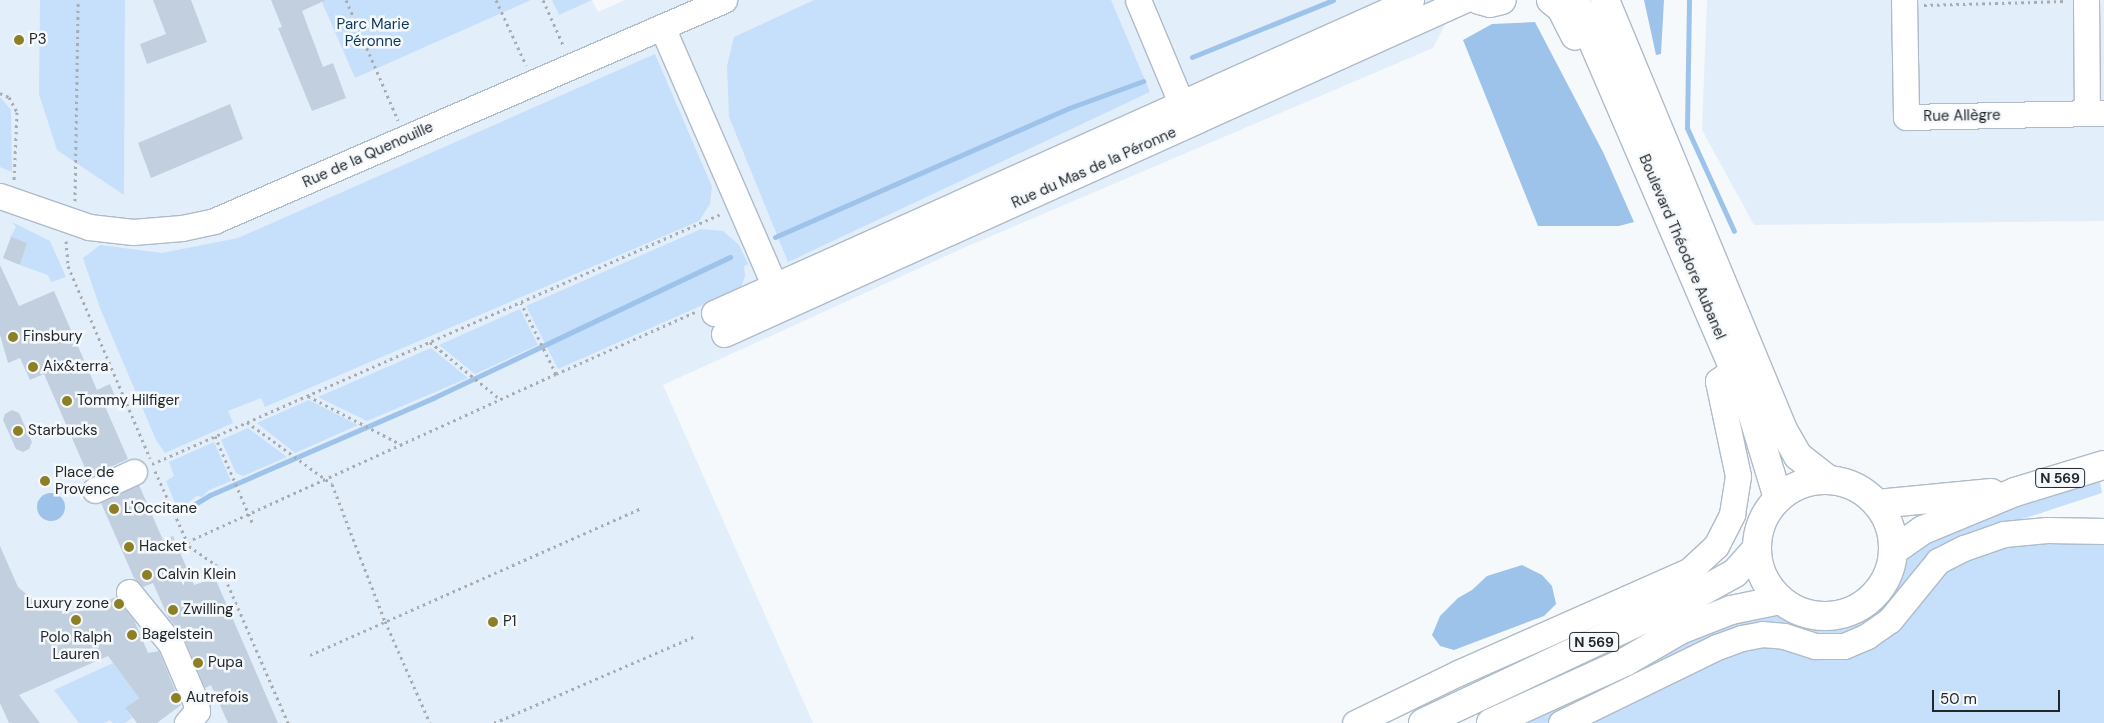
<!DOCTYPE html>
<meta charset="utf-8">
<style>
body{margin:0}
#map{position:relative;width:2104px;height:723px;overflow:hidden;background:#f6f9fc;font-family:"DM Sans",sans-serif}
div>[style]{position:absolute}
.built>*{inset:0;background:#e3eefb}
.green>*{inset:0;background:#c6dffb}
.water>*{inset:0;background:#9ec3eb}
.round{border-radius:50%}
.stream>*{height:5px;margin:-2.5px;padding:0 2.5px;transform-origin:2.5px;border-radius:2.5px;background:#9ec3eb}
.building>*{inset:0;background:#c2cfde}
.path>*{height:3px;margin-top:-1.5px;transform-origin:0;background:repeating-linear-gradient(90deg,#a8acb0 0 2.5px,transparent 0 6.5px)}
.roads{filter:drop-shadow(1px 0 #aebbc9) drop-shadow(-1px 0 #aebbc9) drop-shadow(0 1px #aebbc9) drop-shadow(0 -1px #aebbc9)}
.minor>*{height:25px;margin:-12.5px;padding:0 12.5px;transform-origin:12.5px;border-radius:12.5px;background:#fff}
.major>*{height:28px;margin:-14px;padding:0 14px;transform-origin:14px;border-radius:14px;background:#fff}
.major>.ring{margin:-14px;padding:0;box-sizing:content-box;background:none;border:28px solid #fff;border-radius:50%}
.highway>*{height:28px;margin:-14px;padding:0 14px;transform-origin:14px;border-radius:14px;background:#fff}
.dots>*{width:14px;height:14px;translate:-50% -50%;box-sizing:border-box;border:2px solid #f6f9fc;border-radius:50%}
span{translate:-50% -50%;white-space:nowrap;text-align:center;line-height:1.15;-webkit-text-stroke:5px #f6f9fc;paint-order:stroke}
.shield-label span{padding:1px 4px;background:#f6f9fc;border:1px solid;border-radius:4px;-webkit-text-stroke-width:0}
.shield-label{font-size:14px;color:#22272c;font-weight:700}
.park-label{font-size:15px;color:#0d355a}
.poi-label{font-size:15px;color:#22272c}
.left{translate:0 -50%;text-align:left}
.right{translate:-100% -50%;text-align:right}
.street-label{font-size:15px;color:#22272c}
.scale{position:absolute;left:1932px;top:690px;width:128px;height:22px;box-sizing:border-box;border:2px solid #22272c;border-top:0;padding-left:6px;font-size:15px;line-height:18px;white-space:nowrap;color:#22272c;-webkit-text-stroke:4px #f6f9fc;paint-order:stroke}
</style>
<div id="map">
<div class="built">
<div style="clip-path:polygon(0 0,592px 0,598px 12px,625px 0,1458px 0,1433px 48px,968px 246px,663px 385px,813px 723px,0 723px)"></div>
<div style="clip-path:polygon(1707px 0,2104px 0,2104px 221px,1754px 225px,1702px 130px)"></div>
</div>
<div class="green">
<div style="clip-path:polygon(40px 0,125px 0,124px 195px,57px 150px,39px 94px)"></div>
<div style="clip-path:polygon(321px 0,531px 0,355px 78px)"></div>
<div style="clip-path:polygon(552px 0,592px 0,559px 15px)"></div>
<div style="clip-path:polygon(814px 0,1111px 0,1150px 92px,788px 262px,729px 117px,727px 66px,734px 37px)"></div>
<div style="clip-path:polygon(655px 54px,712px 187px,710px 204px,699px 221px,265px 407px,261px 398px,228px 411px,233px 423px,165px 453px,156px 440px,100px 308px,83px 258px,100px 245px,162px 253px,238px 238px)"></div>
<div style="clip-path:polygon(0 97px,11px 110px,12px 172px,0 167px)"></div>
<div style="clip-path:polygon(12px 222px,50px 241px,66px 277px,51px 282px,48px 275px,20px 265px,27px 243px,10px 238px,16px 227px)"></div>
<div style="clip-path:polygon(701px 229px,723px 231px,739px 245px,748px 264px,744px 266px,745px 276px,741px 288px,558px 369px,526px 306px)"></div>
<div style="clip-path:polygon(520px 309px,538px 345px,475px 374px,439px 345px)"></div>
<div style="clip-path:polygon(431px 348px,468px 378px,367px 421px,318px 397px)"></div>
<div style="clip-path:polygon(309px 400px,358px 425px,295px 453px,257px 423px)"></div>
<div style="clip-path:polygon(248px 428px,287px 457px,243px 476px,236px 473px,221px 440px)"></div>
<div style="clip-path:polygon(214px 442px,231px 481px,209px 490px,202px 497px,197px 496px,178px 510px,166px 481px,174px 476px,169px 462px)"></div>
<div style="clip-path:polygon(2100px 482px,2102px 493px,1995px 528px,1893px 611px,1836px 638px,1776px 629px,1550px 723px,1522px 723px,1727px 623px,1781px 613px,1809px 625px,1844px 624px,1862px 619px,1888px 594px,1912px 551px,1924px 540px,2014px 503px)"></div>
<div style="clip-path:polygon(2104px 541px,2104px 723px,1580px 723px,1745px 646px,1747px 652px,1754px 650px,1752px 644px,1833px 654px,1939px 576px,1959px 557px,2005px 543px)"></div>
<div style="clip-path:polygon(113px 663px,139px 698px,125px 708px,132px 718px,125px 723px,113px 723px,110px 720px,105px 723px,79px 723px,54px 690px)"></div>
</div>
<div class="water">
<div style="clip-path:polygon(1644px 0,1664px 0,1661px 54px,1656px 55px)"></div>
<div style="clip-path:polygon(1535px 22px,1604px 154px,1634px 222px,1619px 226px,1538px 226px,1463px 40px,1492px 24px)"></div>
<div class="round" style="left:37px;top:493px;width:28px;height:28px"></div>
<div style="clip-path:polygon(1522px 565px,1542px 575px,1552px 586px,1556px 604px,1544px 616px,1454px 650px,1440px 646px,1432px 635px,1440px 616px,1458px 598px,1472px 590px,1487px 576px)"></div>
</div>
<div class="stream">
<div style="left:1689px;top:0;width:128px;rotate:90.9deg"></div>
<div style="left:1687px;top:128px;width:113px;rotate:65.5deg"></div>
<div style="left:1192px;top:57px;width:152px;rotate:-22deg"></div>
<div style="left:775px;top:237px;width:321px;rotate:-23.7deg"></div>
<div style="left:1069px;top:108px;width:79px;rotate:-20deg"></div>
<div style="left:185px;top:510px;width:29px;rotate:-31deg"></div>
<div style="left:210px;top:495px;width:243px;rotate:-23.5deg"></div>
<div style="left:433px;top:398px;width:329px;rotate:-25.4deg"></div>
</div>
<div class="building">
<div style="clip-path:polygon(153px 0,191px 0,207px 42px,147px 64px,140px 44px,166px 34px)"></div>
<div style="clip-path:polygon(271px 0,326px 0,302px 11px,323px 67px,333px 63px,346px 98px,312px 111px,278px 28px,282px 27px)"></div>
<div style="clip-path:polygon(230px 104px,243px 139px,151px 178px,138px 143px)"></div>
<div style="clip-path:polygon(11px 237px,27px 243px,20px 265px,3px 258px)"></div>
<div style="clip-path:polygon(0 265px,19px 306px,54px 291px,97px 390px,110px 384px,116px 399px,104px 404px,128px 459px,89px 477px,44px 374px,30px 380px,20px 358px,8px 363px,0 335px)"></div>
<div style="clip-path:polygon(12px 410px,19px 413px,32px 442px,29px 449px,23px 452px,16px 449px,3px 420px,5px 414px)"></div>
<div style="clip-path:polygon(139px 485px,163px 540px,173px 536px,194px 585px,215px 578px,278px 723px,228px 723px,211px 685px,205px 688px,184px 638px,168px 617px,153px 583px,143px 587px,134px 578px,101px 503px)"></div>
<div style="clip-path:polygon(0 546px,18px 587px,39px 605px,65px 612px,81px 611px,116px 597px,135px 622px,148px 653px,159px 651px,181px 705px,157px 723px,137px 723px,125px 708px,139px 698px,108px 656px,19px 695px,40px 723px,9px 723px,0 703px)"></div>
</div>
<div class="path">
<div style="left:346px;top:0;width:131px;rotate:66.6deg"></div>
<div style="left:496px;top:0;width:72px;rotate:65.2deg"></div>
<div style="left:543px;top:0;width:51px;rotate:65.9deg"></div>
<div style="left:1924px;top:5px;width:142px;rotate:-1.6deg"></div>
<div style="left:0;top:93px;width:10px;rotate:24deg"></div>
<div style="left:9px;top:97px;width:17px;rotate:62deg"></div>
<div style="left:17px;top:112px;width:68px;rotate:92.5deg"></div>
<div style="left:75px;top:201px;width:201px;rotate:-89.1deg"></div>
<div style="left:66px;top:241px;width:25px;rotate:85deg"></div>
<div style="left:68px;top:266px;width:209px;rotate:66.9deg"></div>
<div style="left:430px;top:342px;width:90px;rotate:39.2deg"></div>
<div style="left:556px;top:374px;width:152px;rotate:-24deg"></div>
<div style="left:308px;top:396px;width:106px;rotate:27.5deg"></div>
<div style="left:247px;top:422px;width:105px;rotate:36.1deg"></div>
<div style="left:332px;top:484px;width:147px;rotate:68.9deg"></div>
<div style="left:385px;top:621px;width:111px;rotate:66.2deg"></div>
<div style="left:215px;top:436px;width:94px;rotate:66.7deg"></div>
<div style="left:152px;top:464px;width:621px;rotate:-23.72deg"></div>
<div style="left:155px;top:471px;width:82px;rotate:65.6deg"></div>
<div style="left:189px;top:546px;width:32px;rotate:35deg"></div>
<div style="left:215px;top:564px;width:17px;rotate:54deg"></div>
<div style="left:225px;top:578px;width:158px;rotate:66.5deg"></div>
<div style="left:187px;top:542px;width:405px;rotate:-24.5deg"></div>
<div style="left:556px;top:374px;width:79px;rotate:-116.2deg"></div>
<div style="left:310px;top:655px;width:361px;rotate:-23.9deg"></div>
<div style="left:494px;top:723px;width:219px;rotate:-23.4deg"></div>
</div>
<div class="roads">
<div class="minor">
<div style="left:1138px;top:0;width:127px;rotate:67.3deg"></div>
<div style="left:1904px;top:0;width:117px;rotate:89deg"></div>
<div style="left:1906px;top:117px;width:198px;rotate:-1.2deg"></div>
<div style="left:2086px;top:0;width:113px;rotate:89.5deg"></div>
<div style="left:662px;top:27px;width:283px;rotate:66.5deg"></div>
<div style="left:0;top:196px;width:94px;rotate:19.2deg"></div>
<div style="left:89px;top:227px;width:44px;rotate:6.5deg"></div>
<div style="left:133px;top:232px;width:49px;rotate:-4.7deg"></div>
<div style="left:182px;top:228px;width:33px;rotate:-12deg"></div>
<div style="left:214px;top:221px;width:556px;rotate:-23.43deg"></div>
<div style="left:714px;top:313px;width:764px;rotate:-24.18deg"></div>
<div style="left:724px;top:334px;width:812px;rotate:-24.29deg"></div>
<div style="left:95px;top:490px;width:43px;rotate:-24.8deg"></div>
<div style="left:129px;top:592px;width:67px;rotate:51.1deg"></div>
<div style="left:171px;top:644px;width:64px;rotate:67deg"></div>
<div style="left:196px;top:703px;width:8px;rotate:83deg"></div>
<div style="left:197px;top:711px;width:16px;rotate:130deg"></div>
<div style="left:1355px;top:723px;width:114px;rotate:-25.9deg"></div>
<div style="left:1458px;top:673px;width:254px;rotate:-23.9deg"></div>
<div style="left:1690px;top:570px;width:35px;rotate:-43deg"></div>
<div style="left:1716px;top:546px;width:36px;rotate:-63deg"></div>
<div style="left:1732px;top:514px;width:38px;rotate:-81deg"></div>
<div style="left:1738px;top:476px;width:97px;rotate:-101.9deg"></div>
<div style="left:1718px;top:381px;width:21px;rotate:-35deg"></div>
<div style="left:1561px;top:723px;width:174px;rotate:-26deg"></div>
<div style="left:1717px;top:647px;width:27px;rotate:-20deg"></div>
<div style="left:1742px;top:638px;width:20px;rotate:-11deg"></div>
<div style="left:1762px;top:634px;width:22px;rotate:5deg"></div>
<div style="left:1784px;top:636px;width:33px;rotate:18deg"></div>
<div style="left:1815px;top:646px;width:29px"></div>
<div style="left:1844px;top:646px;width:25px;rotate:-23deg"></div>
<div style="left:1867px;top:636px;width:28px;rotate:-35deg"></div>
<div style="left:1890px;top:620px;width:76px;rotate:-50.9deg"></div>
<div style="left:1938px;top:561px;width:29px;rotate:-27deg"></div>
<div style="left:1964px;top:548px;width:42px;rotate:-19.3deg"></div>
<div style="left:2004px;top:534px;width:43px;rotate:-5.3deg"></div>
<div style="left:2047px;top:530px;width:57px;rotate:1deg"></div>
</div>
<div class="major">
<div style="left:1479px;top:0;width:11px;rotate:15deg"></div>
<div style="left:1490px;top:3px;width:12px;rotate:-14deg"></div>
<div style="left:1551px;top:0;width:13px;rotate:39deg"></div>
<div style="left:1561px;top:8px;width:31px;rotate:63deg"></div>
<div style="left:1575px;top:0;width:442px;rotate:66.7deg"></div>
<div style="left:1750px;top:406px;width:96px;rotate:73.1deg"></div>
<div style="left:1605px;top:0;width:465px;rotate:67.5deg"></div>
<div style="left:1783px;top:430px;width:30px;rotate:60deg"></div>
<div style="left:1798px;top:456px;width:39px;rotate:38deg"></div>
<div class="ring" style="left:1757px;top:480px;width:108px;height:108px"></div>
<div style="left:1877px;top:504px;width:115px;rotate:-5.5deg"></div>
<div style="left:1893px;top:551px;width:37px;rotate:-35deg"></div>
<div style="left:1923px;top:530px;width:100px;rotate:-22.4deg"></div>
<div style="left:2015px;top:492px;width:93px;rotate:-16.9deg"></div>
</div>
<div class="highway">
<div style="left:1423px;top:723px;width:303px;rotate:-25.2deg"></div>
<div style="left:1697px;top:594px;width:43px;rotate:-28.9deg"></div>
<div style="left:1735px;top:573px;width:31px;rotate:-48deg"></div>
<div style="left:1491px;top:723px;width:147px;rotate:-24.5deg"></div>
<div style="left:1625px;top:662px;width:64px;rotate:-30.2deg"></div>
<div style="left:1680px;top:630px;width:55px;rotate:-21.4deg"></div>
<div style="left:1731px;top:610px;width:50px;rotate:-11.5deg"></div>
</div>
</div>
<div class="dots">
<div style="left:19px;top:40px;background:#8c7f26"></div>
<div style="left:13px;top:337px;background:#8c7f26"></div>
<div style="left:33px;top:367px;background:#8c7f26"></div>
<div style="left:67px;top:401px;background:#8c7f26"></div>
<div style="left:18px;top:431px;background:#8c7f26"></div>
<div style="left:45px;top:481px;background:#8c7f26"></div>
<div style="left:114px;top:509px;background:#8c7f26"></div>
<div style="left:129px;top:547px;background:#8c7f26"></div>
<div style="left:147px;top:575px;background:#8c7f26"></div>
<div style="left:119px;top:604px;background:#8c7f26"></div>
<div style="left:173px;top:610px;background:#8c7f26"></div>
<div style="left:76px;top:620px;background:#8c7f26"></div>
<div style="left:493px;top:622px;background:#8c7f26"></div>
<div style="left:132px;top:635px;background:#8c7f26"></div>
<div style="left:198px;top:663px;background:#8c7f26"></div>
<div style="left:176px;top:698px;background:#8c7f26"></div>
</div>
<div class="shield-label">
<span style="left:2060px;top:478px">N 569</span>
<span style="left:1594px;top:642px">N 569</span>
</div>
<div class="park-label">
<span style="left:373px;top:33px">Parc Marie<br>Péronne</span>
</div>
<div class="poi-label">
<span class="left" style="left:29px;top:40px">P3</span>
<span class="left" style="left:23px;top:337px">Finsbury</span>
<span class="left" style="left:43px;top:367px">Aix&amp;terra</span>
<span class="left" style="left:77px;top:401px">Tommy Hilfiger</span>
<span class="left" style="left:28px;top:431px">Starbucks</span>
<span class="left" style="left:55px;top:481px">Place de<br>Provence</span>
<span class="left" style="left:124px;top:509px">L'Occitane</span>
<span class="left" style="left:139px;top:547px">Hacket</span>
<span class="left" style="left:157px;top:575px">Calvin Klein</span>
<span class="right" style="left:109px;top:604px">Luxury zone</span>
<span class="left" style="left:183px;top:610px">Zwilling</span>
<span class="left" style="left:503px;top:622px">P1</span>
<span class="left" style="left:142px;top:635px">Bagelstein</span>
<span style="left:76px;top:646px">Polo Ralph<br>Lauren</span>
<span class="left" style="left:208px;top:663px">Pupa</span>
<span class="left" style="left:186px;top:698px">Autrefois</span>
</div>
<div class="street-label">
<span style="left:1962px;top:116px;rotate:-1deg">Rue Allègre</span>
<span style="left:368px;top:155px;rotate:-24deg">Rue de la Quenouille</span>
<span style="left:1094px;top:168px;rotate:-24deg">Rue du Mas de la Péronne</span>
<span style="left:1682px;top:247px;rotate:67deg">Boulevard Théodore Aubanel</span>
</div>
<div class="scale">50 m</div>
</div>
